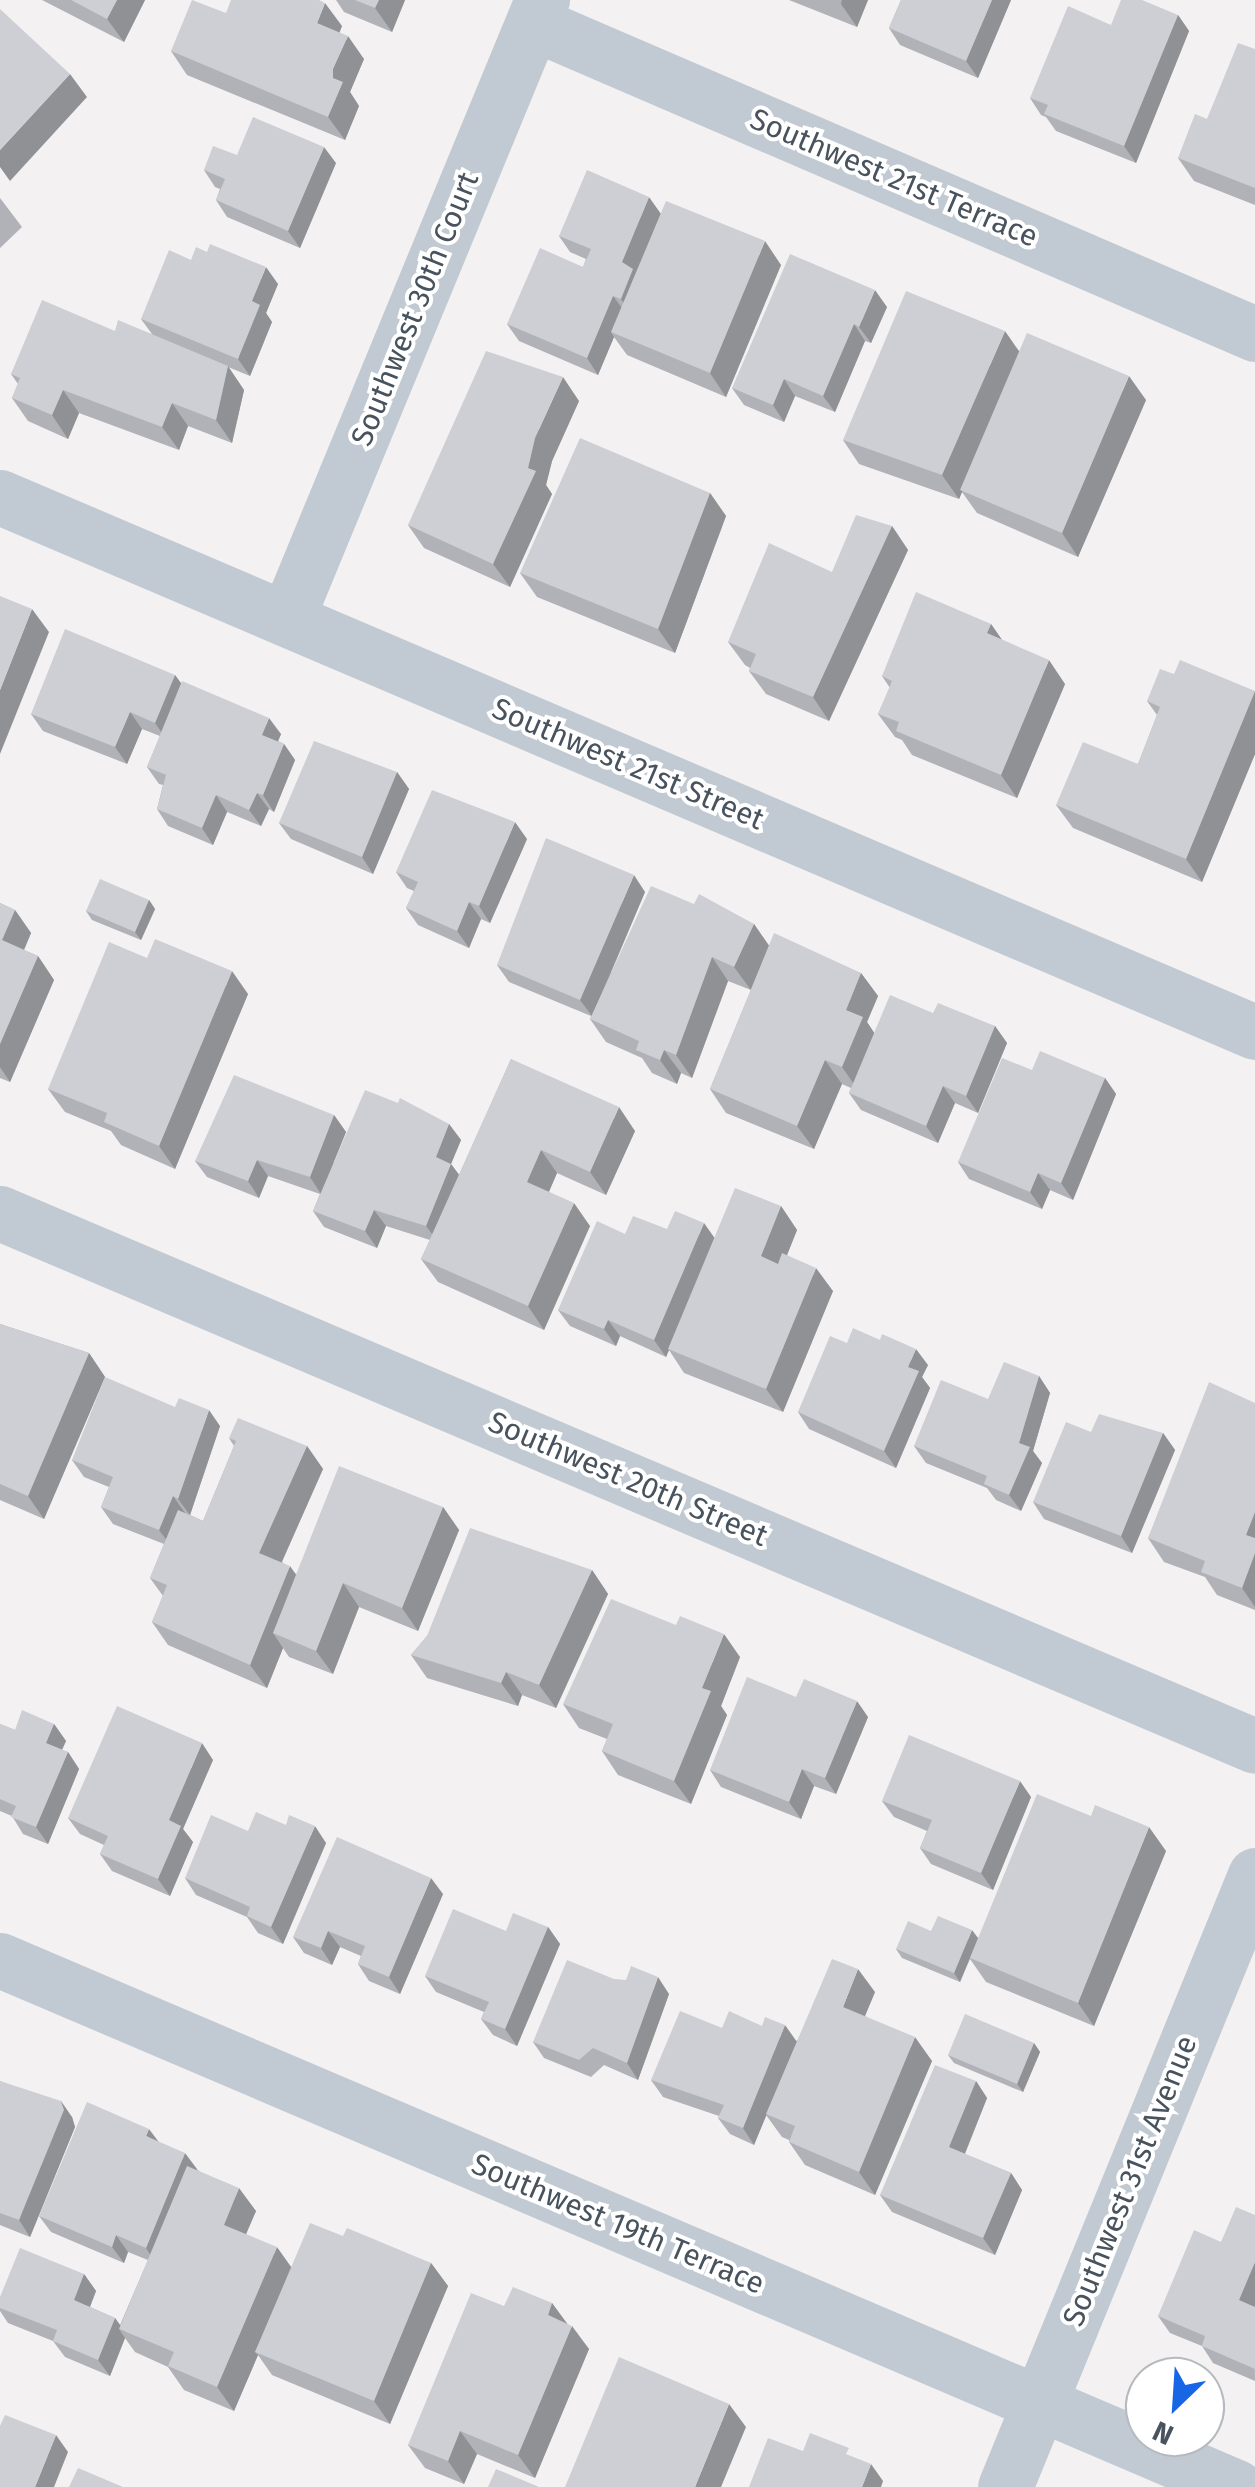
<!DOCTYPE html>
<style>
body{margin:0}
#map{position:relative;width:1255px;height:2487px;overflow:hidden;background:#f3f1f1;font-family:"Fira Sans",sans-serif}
div>[style]{position:absolute}
.minor>*{height:55px;margin:-27.5px;padding:0 27.5px;transform-origin:27.5px;border-radius:27.5px;background:#c1cad2}
.wall>*{inset:0;background:#b0b2b7}
.shaded-wall>*{inset:0;background:#909195}
.building>*{inset:0;background:#cdcfd5}
span{translate:-50% -50%;white-space:nowrap;text-align:center;line-height:1.15;-webkit-text-stroke:8px #fff;paint-order:stroke}
.street-label{font-size:30px;color:#48535e}
.north{position:absolute;left:1125px;top:2357px;width:100px;height:100px;box-sizing:border-box;background:#fff;border:2px solid #b6babf;border-radius:50%;rotate:205deg;font-size:28px;font-weight:700;line-height:40px;text-align:center;color:#48535e}
.north::after{content:'';display:block;margin:auto;width:35px;height:45px;background:#1766e6;clip-path:polygon(50% 0,100% 100%,50% 72%,0 100%)}
</style>
<div id="map">
<div class="minor">
<div style="left:533px;top:23px;width:786px;rotate:23.3deg"></div>
<div style="left:0;top:497px;width:1364px;rotate:23.09deg"></div>
<div style="left:287px;top:618px;width:669px;rotate:-67.58deg"></div>
<div style="left:0;top:1213px;width:1363px;rotate:23.01deg"></div>
<div style="left:0;top:1960px;width:1344px;rotate:23.09deg"></div>
<div style="left:1005px;top:2487px;width:661px;rotate:-67.78deg"></div>
</div>
<div class="wall">
<div style="clip-path:polygon(42px 0,145px 0,124px 42px)"></div>
<div style="clip-path:polygon(336px 0,405px 0,392px 32px,344px 12px)"></div>
<div style="clip-path:polygon(789px 0,868px 0,857px 27px)"></div>
<div style="clip-path:polygon(901px 0,1011px 0,978px 78px,900px 45px,889px 28px)"></div>
<div style="clip-path:polygon(226px 13px,342px 26px,339px 32px,364px 59px,350px 92px,359px 106px,345px 140px,187px 75px,171px 51px)"></div>
<div style="clip-path:polygon(1178px 15px,1189px 31px,1136px 163px,1056px 131px,1046px 117px,1041px 115px,1030px 98px,1111px 25px)"></div>
<div style="clip-path:polygon(1255px 49px,1255px 205px,1194px 181px,1178px 158px,1207px 119px)"></div>
<div style="clip-path:polygon(237px 155px,336px 163px,300px 248px,227px 217px,216px 200px,220px 189px,215px 187px,204px 170px)"></div>
<div style="clip-path:polygon(0 198px,22px 227px,0 248px)"></div>
<div style="clip-path:polygon(661px 214px,781px 265px,726px 397px,627px 355px,614px 337px,598px 375px,519px 341px,507px 324px,583px 267px,586px 259px,570px 252px,559px 236px)"></div>
<div style="clip-path:polygon(191px 260px,278px 284px,266px 313px,272px 322px,250px 376px,228px 367px,244px 390px,232px 443px,188px 426px,179px 450px,79px 413px,68px 439px,28px 421px,12px 398px,18px 384px,11px 374px,115px 331px,152px 334px,141px 319px)"></div>
<div style="clip-path:polygon(887px 307px,871px 343px,865px 341px,835px 412px,795px 396px,784px 422px,744px 405px,732px 388px)"></div>
<div style="clip-path:polygon(1019px 351px,1146px 400px,1078px 557px,977px 513px,962px 492px,959px 499px,859px 464px,843px 440px)"></div>
<div style="clip-path:polygon(579px 401px,552px 461px,546px 485px,552px 494px,510px 587px,424px 548px,408px 525px)"></div>
<div style="clip-path:polygon(710px 493px,726px 516px,675px 653px,537px 597px,520px 573px)"></div>
<div style="clip-path:polygon(892px 526px,908px 550px,829px 721px,766px 694px,749px 671px,750px 668px,745px 665px,728px 642px,832px 572px)"></div>
<div style="clip-path:polygon(991px 624px,1002px 640px,1065px 684px,1017px 798px,912px 755px,902px 740px,895px 737px,878px 714px,890px 688px,882px 676px)"></div>
<div style="clip-path:polygon(1174px 674px,1255px 691px,1255px 754px,1202px 882px,1073px 828px,1056px 805px,1138px 764px,1157px 715px,1147px 701px)"></div>
<div style="clip-path:polygon(175px 675px,181px 684px,281px 734px,278px 741px,284px 744px,295px 760px,274px 812px,269px 809px,261px 826px,227px 812px,213px 845px,168px 826px,157px 809px,163px 785px,159px 784px,147px 767px,160px 736px,142px 729px,127px 764px,43px 731px,31px 714px)"></div>
<div style="clip-path:polygon(397px 772px,409px 789px,373px 874px,291px 839px,279px 823px)"></div>
<div style="clip-path:polygon(527px 839px,490px 923px,481px 919px,469px 948px,418px 925px,406px 908px,414px 891px,407px 888px,396px 872px)"></div>
<div style="clip-path:polygon(645px 892px,611px 973px,694px 904px,754px 924px,769px 946px,861px 973px,878px 996px,867px 1022px,874px 1033px,933px 1013px,995px 1026px,1007px 1043px,978px 1113px,955px 1103px,938px 1143px,861px 1110px,849px 1093px,851px 1088px,842px 1084px,814px 1149px,726px 1113px,710px 1089px,751px 990px,728px 981px,692px 1078px,681px 1073px,677px 1084px,652px 1073px,642px 1058px,606px 1042px,590px 1019px,591px 1016px,509px 982px,497px 965px)"></div>
<div style="clip-path:polygon(149px 900px,155px 909px,141px 940px,92px 920px,86px 911px)"></div>
<div style="clip-path:polygon(0 903px,15px 910px,31px 933px,24px 950px,38px 956px,54px 980px,10px 1082px,0 1078px)"></div>
<div style="clip-path:polygon(147px 958px,248px 994px,175px 1169px,121px 1145px,111px 1131px,65px 1112px,48px 1089px)"></div>
<div style="clip-path:polygon(511px 1059px,635px 1131px,606px 1195px,557px 1173px,549px 1192px,590px 1226px,544px 1330px,438px 1282px,421px 1259px,430px 1240px,386px 1226px,377px 1248px,324px 1227px,313px 1211px,320px 1194px,268px 1176px,259px 1198px,207px 1177px,195px 1161px,334px 1115px,346px 1132px,333px 1163px,449px 1124px,461px 1140px,451px 1164px,459px 1175px)"></div>
<div style="clip-path:polygon(1032px 1070px,1105px 1078px,1116px 1094px,1073px 1200px,1050px 1190px,1042px 1209px,969px 1179px,958px 1162px)"></div>
<div style="clip-path:polygon(781px 1206px,797px 1230px,787px 1255px,833px 1291px,783px 1412px,684px 1373px,669px 1350px,666px 1357px,620px 1336px,616px 1346px,570px 1326px,558px 1310px,625px 1234px,667px 1229px,714px 1238px)"></div>
<div style="clip-path:polygon(0 1324px,89px 1353px,105px 1377px,44px 1519px,0 1500px)"></div>
<div style="clip-path:polygon(847px 1343px,928px 1365px,922px 1377px,930px 1388px,896px 1468px,809px 1429px,798px 1412px)"></div>
<div style="clip-path:polygon(1039px 1376px,1050px 1393px,1033px 1451px,1042px 1463px,1021px 1511px,996px 1500px,987px 1488px,926px 1463px,914px 1446px,988px 1399px)"></div>
<div style="clip-path:polygon(1255px 1403px,1255px 1610px,1217px 1595px,1205px 1577px,1164px 1562px,1148px 1538px)"></div>
<div style="clip-path:polygon(220px 1426px,190px 1515px,203px 1521px,234px 1446px,229px 1438px,307px 1446px,323px 1469px,282px 1562px,296px 1574px,443px 1507px,459px 1530px,418px 1631px,359px 1607px,333px 1674px,289px 1657px,283px 1648px,267px 1688px,168px 1645px,152px 1622px,163px 1596px,150px 1578px,164px 1544px,113px 1524px,101px 1507px,109px 1487px,84px 1477px,72px 1460px)"></div>
<div style="clip-path:polygon(1091px 1432px,1163px 1433px,1175px 1450px,1132px 1553px,1044px 1519px,1033px 1502px)"></div>
<div style="clip-path:polygon(592px 1570px,608px 1594px,556px 1708px,522px 1695px,518px 1706px,427px 1678px,411px 1655px,427px 1636px)"></div>
<div style="clip-path:polygon(740px 1657px,721px 1706px,727px 1715px,691px 1804px,618px 1775px,602px 1751px,607px 1739px,579px 1728px,563px 1704px)"></div>
<div style="clip-path:polygon(796px 1697px,868px 1717px,836px 1794px,814px 1786px,801px 1819px,721px 1787px,710px 1770px)"></div>
<div style="clip-path:polygon(0 1724px,15px 1730px,54px 1724px,66px 1741px,62px 1750px,68px 1752px,79px 1769px,48px 1844px,23px 1834px,12px 1816px,0 1811px)"></div>
<div style="clip-path:polygon(213px 1760px,183px 1829px,193px 1842px,170px 1896px,112px 1871px,100px 1854px,104px 1845px,80px 1834px,68px 1818px)"></div>
<div style="clip-path:polygon(1031px 1797px,993px 1890px,931px 1864px,920px 1848px,927px 1831px,894px 1817px,882px 1801px)"></div>
<div style="clip-path:polygon(286px 1825px,326px 1843px,283px 1944px,258px 1933px,247px 1917px,196px 1895px,185px 1878px,248px 1831px)"></div>
<div style="clip-path:polygon(1166px 1851px,1094px 2026px,986px 1982px,970px 1959px,960px 1982px,902px 1958px,896px 1949px,978px 1938px)"></div>
<div style="clip-path:polygon(443px 1894px,400px 1994px,369px 1981px,358px 1964px,361px 1956px,340px 1947px,332px 1965px,304px 1953px,293px 1937px)"></div>
<div style="clip-path:polygon(548px 1927px,560px 1944px,517px 2046px,493px 2035px,481px 2019px,484px 2012px,436px 1992px,425px 1976px,506px 1931px)"></div>
<div style="clip-path:polygon(614px 1979px,669px 1994px,638px 2080px,604px 2065px,591px 2077px,544px 2058px,533px 2042px)"></div>
<div style="clip-path:polygon(875px 1992px,865px 2016px,932px 2061px,875px 2195px,805px 2165px,789px 2142px,789px 2140px,782px 2137px,766px 2115px,754px 2145px,730px 2134px,718px 2118px,719px 2116px,663px 2097px,651px 2080px,722px 2028px,796px 2041px)"></div>
<div style="clip-path:polygon(1034px 2043px,1040px 2052px,1023px 2092px,954px 2063px,948px 2055px)"></div>
<div style="clip-path:polygon(0 2081px,72px 2117px,75px 2127px,30px 2237px,0 2225px)"></div>
<div style="clip-path:polygon(976px 2081px,987px 2098px,965px 2154px,1011px 2173px,1022px 2190px,995px 2255px,892px 2212px,880px 2195px)"></div>
<div style="clip-path:polygon(158px 2142px,256px 2211px,246px 2234px,291px 2267px,343px 2236px,431px 2263px,448px 2286px,390px 2424px,272px 2375px,258px 2355px,234px 2411px,184px 2390px,168px 2367px,135px 2352px,125px 2338px,110px 2376px,65px 2357px,53px 2341px,8px 2323px,0 2311px,0 2297px,84px 2274px,96px 2291px,90px 2307px,115px 2318px,120px 2325px,148px 2260px,128px 2252px,124px 2263px,51px 2232px,39px 2216px)"></div>
<div style="clip-path:polygon(1255px 2215px,1254px 2307px,1255px 2381px,1213px 2363px,1202px 2346px,1170px 2333px,1158px 2316px,1221px 2242px)"></div>
<div style="clip-path:polygon(552px 2303px,566px 2323px,589px 2349px,535px 2478px,477px 2454px,464px 2484px,425px 2468px,408px 2445px,504px 2306px)"></div>
</div>
<div class="shaded-wall">
<div style="clip-path:polygon(117px 0,145px 0,124px 42px,107px 19px)"></div>
<div style="clip-path:polygon(379px 0,405px 0,392px 32px,375px 8px)"></div>
<div style="clip-path:polygon(842px 0,868px 0,857px 27px,841px 4px)"></div>
<div style="clip-path:polygon(992px 0,1011px 0,978px 78px,966px 61px)"></div>
<div style="clip-path:polygon(325px 3px,342px 26px,334px 47px,317px 23px)"></div>
<div style="clip-path:polygon(1178px 15px,1189px 31px,1136px 163px,1124px 146px)"></div>
<div style="clip-path:polygon(348px 36px,364px 59px,350px 92px,359px 106px,345px 140px,328px 117px,333px 69px)"></div>
<div style="clip-path:polygon(70px 74px,87px 97px,10px 181px,0 167px,0 150px)"></div>
<div style="clip-path:polygon(324px 147px,336px 163px,300px 248px,288px 231px)"></div>
<div style="clip-path:polygon(649px 197px,661px 214px,632px 316px,621px 299px,622px 262px)"></div>
<div style="clip-path:polygon(765px 241px,781px 265px,726px 397px,710px 373px)"></div>
<div style="clip-path:polygon(266px 267px,278px 284px,266px 313px,272px 322px,250px 376px,238px 359px,252px 301px)"></div>
<div style="clip-path:polygon(875px 290px,887px 307px,871px 343px,859px 327px)"></div>
<div style="clip-path:polygon(613px 296px,625px 312px,611px 332px,614px 337px,598px 375px,587px 358px)"></div>
<div style="clip-path:polygon(854px 324px,865px 341px,835px 412px,823px 396px)"></div>
<div style="clip-path:polygon(1005px 331px,1021px 354px,959px 499px,942px 475px)"></div>
<div style="clip-path:polygon(228px 366px,244px 390px,232px 443px,216px 420px)"></div>
<div style="clip-path:polygon(1129px 376px,1146px 400px,1078px 557px,1062px 533px)"></div>
<div style="clip-path:polygon(563px 377px,579px 401px,552px 461px,546px 485px,552px 494px,510px 587px,493px 564px,528px 468px,535px 438px)"></div>
<div style="clip-path:polygon(784px 379px,795px 396px,784px 422px,773px 405px)"></div>
<div style="clip-path:polygon(63px 390px,79px 413px,68px 439px,52px 415px)"></div>
<div style="clip-path:polygon(172px 403px,188px 426px,179px 450px,162px 427px)"></div>
<div style="clip-path:polygon(710px 493px,726px 516px,675px 653px,658px 629px)"></div>
<div style="clip-path:polygon(892px 526px,908px 550px,829px 721px,813px 697px)"></div>
<div style="clip-path:polygon(32px 609px,49px 632px,0 754px,0 690px)"></div>
<div style="clip-path:polygon(991px 624px,1007px 647px,987px 633px)"></div>
<div style="clip-path:polygon(1049px 660px,1065px 684px,1017px 798px,1001px 775px)"></div>
<div style="clip-path:polygon(175px 675px,187px 691px,167px 740px,155px 723px)"></div>
<div style="clip-path:polygon(1255px 691px,1255px 754px,1202px 882px,1186px 859px)"></div>
<div style="clip-path:polygon(130px 712px,142px 729px,127px 764px,115px 747px)"></div>
<div style="clip-path:polygon(269px 718px,281px 734px,274px 751px,262px 735px)"></div>
<div style="clip-path:polygon(284px 744px,295px 760px,274px 812px,263px 795px)"></div>
<div style="clip-path:polygon(397px 772px,409px 789px,373px 874px,362px 857px)"></div>
<div style="clip-path:polygon(257px 793px,269px 809px,261px 826px,249px 810px)"></div>
<div style="clip-path:polygon(216px 795px,227px 812px,213px 845px,202px 828px)"></div>
<div style="clip-path:polygon(515px 822px,527px 839px,490px 923px,479px 906px)"></div>
<div style="clip-path:polygon(634px 875px,645px 892px,592px 1016px,580px 1000px)"></div>
<div style="clip-path:polygon(149px 900px,155px 909px,141px 940px,135px 932px)"></div>
<div style="clip-path:polygon(469px 902px,481px 919px,469px 948px,457px 931px)"></div>
<div style="clip-path:polygon(15px 910px,31px 933px,18px 964px,2px 940px)"></div>
<div style="clip-path:polygon(754px 924px,770px 947px,751px 990px,734px 967px)"></div>
<div style="clip-path:polygon(38px 956px,54px 980px,10px 1082px,0 1067px,0 1044px)"></div>
<div style="clip-path:polygon(712px 957px,728px 981px,692px 1078px,676px 1055px)"></div>
<div style="clip-path:polygon(232px 971px,248px 994px,175px 1169px,159px 1146px)"></div>
<div style="clip-path:polygon(861px 973px,878px 996px,867px 1022px,879px 1040px,858px 1090px,842px 1067px,846px 1010px)"></div>
<div style="clip-path:polygon(995px 1026px,1007px 1043px,978px 1113px,966px 1096px)"></div>
<div style="clip-path:polygon(664px 1050px,681px 1073px,677px 1084px,660px 1060px)"></div>
<div style="clip-path:polygon(825px 1060px,842px 1084px,814px 1149px,797px 1126px)"></div>
<div style="clip-path:polygon(1105px 1078px,1116px 1094px,1073px 1200px,1061px 1183px)"></div>
<div style="clip-path:polygon(943px 1086px,955px 1103px,938px 1143px,926px 1126px)"></div>
<div style="clip-path:polygon(619px 1107px,635px 1131px,606px 1195px,590px 1172px)"></div>
<div style="clip-path:polygon(334px 1115px,346px 1132px,321px 1194px,310px 1177px)"></div>
<div style="clip-path:polygon(449px 1124px,461px 1140px,451px 1164px,463px 1180px,438px 1242px,426px 1226px,436px 1157px)"></div>
<div style="clip-path:polygon(541px 1150px,557px 1173px,543px 1205px,527px 1182px)"></div>
<div style="clip-path:polygon(257px 1160px,268px 1176px,259px 1198px,248px 1181px)"></div>
<div style="clip-path:polygon(1038px 1173px,1050px 1190px,1042px 1209px,1030px 1192px)"></div>
<div style="clip-path:polygon(574px 1203px,590px 1226px,544px 1330px,528px 1306px)"></div>
<div style="clip-path:polygon(781px 1206px,797px 1230px,777px 1280px,761px 1256px)"></div>
<div style="clip-path:polygon(374px 1210px,386px 1226px,377px 1248px,365px 1231px)"></div>
<div style="clip-path:polygon(704px 1223px,716px 1240px,666px 1357px,654px 1340px)"></div>
<div style="clip-path:polygon(816px 1268px,833px 1291px,783px 1412px,766px 1389px)"></div>
<div style="clip-path:polygon(608px 1320px,620px 1336px,616px 1346px,604px 1329px)"></div>
<div style="clip-path:polygon(916px 1349px,928px 1365px,922px 1377px,930px 1388px,896px 1468px,884px 1451px,908px 1367px)"></div>
<div style="clip-path:polygon(89px 1353px,105px 1377px,44px 1519px,28px 1496px)"></div>
<div style="clip-path:polygon(1039px 1376px,1050px 1393px,1033px 1451px,1042px 1463px,1021px 1511px,1009px 1495px,1019px 1443px)"></div>
<div style="clip-path:polygon(209px 1410px,220px 1426px,190px 1515px,178px 1499px)"></div>
<div style="clip-path:polygon(1163px 1433px,1175px 1450px,1132px 1553px,1121px 1536px)"></div>
<div style="clip-path:polygon(307px 1446px,323px 1469px,275px 1577px,259px 1553px)"></div>
<div style="clip-path:polygon(173px 1496px,185px 1513px,171px 1546px,159px 1530px)"></div>
<div style="clip-path:polygon(443px 1507px,459px 1530px,418px 1631px,402px 1608px)"></div>
<div style="clip-path:polygon(1255px 1512px,1255px 1548px,1246px 1535px)"></div>
<div style="clip-path:polygon(1255px 1553px,1255px 1607px,1242px 1588px)"></div>
<div style="clip-path:polygon(290px 1566px,306px 1589px,273px 1633px,283px 1648px,267px 1688px,250px 1665px)"></div>
<div style="clip-path:polygon(592px 1570px,608px 1594px,556px 1708px,539px 1685px)"></div>
<div style="clip-path:polygon(343px 1583px,359px 1607px,333px 1674px,316px 1651px)"></div>
<div style="clip-path:polygon(724px 1634px,740px 1657px,721px 1706px,727px 1715px,691px 1804px,674px 1781px,702px 1688px)"></div>
<div style="clip-path:polygon(506px 1672px,522px 1695px,518px 1706px,501px 1683px)"></div>
<div style="clip-path:polygon(857px 1701px,868px 1717px,836px 1794px,825px 1778px)"></div>
<div style="clip-path:polygon(54px 1724px,66px 1741px,57px 1760px,46px 1743px)"></div>
<div style="clip-path:polygon(202px 1743px,213px 1760px,183px 1829px,193px 1842px,170px 1896px,158px 1879px,169px 1820px)"></div>
<div style="clip-path:polygon(68px 1752px,79px 1769px,48px 1844px,36px 1827px)"></div>
<div style="clip-path:polygon(802px 1769px,814px 1786px,801px 1819px,789px 1802px)"></div>
<div style="clip-path:polygon(1020px 1781px,1031px 1797px,993px 1890px,981px 1873px)"></div>
<div style="clip-path:polygon(315px 1826px,326px 1843px,283px 1944px,271px 1927px)"></div>
<div style="clip-path:polygon(1149px 1827px,1166px 1851px,1094px 2026px,1078px 2003px)"></div>
<div style="clip-path:polygon(431px 1878px,443px 1894px,400px 1994px,389px 1977px)"></div>
<div style="clip-path:polygon(548px 1927px,560px 1944px,517px 2046px,505px 2029px)"></div>
<div style="clip-path:polygon(972px 1930px,978px 1938px,960px 1982px,954px 1973px)"></div>
<div style="clip-path:polygon(328px 1931px,340px 1947px,332px 1965px,321px 1948px)"></div>
<div style="clip-path:polygon(858px 1969px,875px 1992px,859px 2030px,843px 2007px)"></div>
<div style="clip-path:polygon(658px 1977px,669px 1994px,638px 2080px,627px 2063px)"></div>
<div style="clip-path:polygon(785px 2025px,797px 2042px,754px 2145px,743px 2128px)"></div>
<div style="clip-path:polygon(915px 2037px,932px 2061px,875px 2195px,859px 2172px)"></div>
<div style="clip-path:polygon(1034px 2043px,1040px 2052px,1023px 2092px,1017px 2084px)"></div>
<div style="clip-path:polygon(976px 2081px,987px 2098px,961px 2163px,949px 2147px)"></div>
<div style="clip-path:polygon(61px 2101px,72px 2117px,75px 2127px,30px 2237px,19px 2220px)"></div>
<div style="clip-path:polygon(149px 2129px,161px 2145px,146px 2136px)"></div>
<div style="clip-path:polygon(185px 2153px,197px 2169px,157px 2265px,146px 2248px)"></div>
<div style="clip-path:polygon(1011px 2173px,1022px 2190px,995px 2255px,983px 2238px)"></div>
<div style="clip-path:polygon(239px 2188px,256px 2211px,240px 2248px,224px 2225px)"></div>
<div style="clip-path:polygon(116px 2235px,128px 2252px,124px 2263px,112px 2247px)"></div>
<div style="clip-path:polygon(277px 2247px,294px 2271px,255px 2352px,258px 2355px,234px 2411px,217px 2387px)"></div>
<div style="clip-path:polygon(1255px 2262px,1255px 2306px,1250px 2317px,1239px 2300px)"></div>
<div style="clip-path:polygon(431px 2263px,448px 2286px,390px 2424px,374px 2401px)"></div>
<div style="clip-path:polygon(84px 2274px,96px 2291px,86px 2317px,74px 2300px)"></div>
<div style="clip-path:polygon(552px 2303px,569px 2326px,548px 2315px)"></div>
<div style="clip-path:polygon(115px 2318px,125px 2332px,119px 2329px,125px 2338px,110px 2376px,98px 2360px)"></div>
<div style="clip-path:polygon(572px 2326px,589px 2349px,535px 2478px,518px 2455px)"></div>
<div style="clip-path:polygon(729px 2404px,746px 2427px,721px 2487px,695px 2487px)"></div>
<div style="clip-path:polygon(460px 2431px,477px 2454px,464px 2484px,448px 2461px)"></div>
<div style="clip-path:polygon(56px 2435px,68px 2452px,54px 2487px,35px 2487px)"></div>
<div style="clip-path:polygon(871px 2464px,883px 2481px,881px 2487px,862px 2487px)"></div>
</div>
<div class="building">
<div style="clip-path:polygon(71px 0,117px 0,107px 19px)"></div>
<div style="clip-path:polygon(192px 0,226px 13px,231px 0,319px 0,325px 3px,317px 23px,348px 36px,333px 69px,333px 78px,343px 82px,328px 117px,171px 51px)"></div>
<div style="clip-path:polygon(355px 0,379px 0,375px 8px)"></div>
<div style="clip-path:polygon(901px 0,992px 0,966px 61px,889px 28px)"></div>
<div style="clip-path:polygon(1121px 0,1142px 0,1178px 15px,1124px 146px,1044px 114px,1048px 105px,1030px 98px,1068px 6px,1111px 25px)"></div>
<div style="clip-path:polygon(0 9px,70px 74px,0 150px)"></div>
<div style="clip-path:polygon(1238px 43px,1255px 49px,1255px 188px,1178px 158px,1195px 114px,1207px 119px)"></div>
<div style="clip-path:polygon(253px 117px,324px 147px,288px 231px,216px 200px,225px 179px,204px 170px,213px 146px,237px 155px)"></div>
<div style="clip-path:polygon(587px 170px,649px 197px,622px 262px,633px 269px,621px 299px,613px 296px,587px 358px,507px 324px,540px 248px,583px 267px,591px 249px,559px 236px)"></div>
<div style="clip-path:polygon(666px 201px,765px 241px,710px 373px,611px 332px)"></div>
<div style="clip-path:polygon(210px 244px,266px 267px,252px 301px,260px 305px,238px 359px,141px 319px,169px 250px,191px 260px,196px 247px,207px 252px)"></div>
<div style="clip-path:polygon(790px 254px,875px 290px,859px 327px,854px 324px,823px 396px,784px 379px,773px 405px,732px 388px)"></div>
<div style="clip-path:polygon(906px 291px,1005px 331px,942px 475px,843px 440px)"></div>
<div style="clip-path:polygon(42px 300px,115px 331px,118px 320px,228px 366px,216px 420px,172px 403px,162px 427px,63px 390px,52px 415px,12px 398px,20px 378px,11px 374px)"></div>
<div style="clip-path:polygon(1027px 333px,1129px 376px,1062px 533px,960px 490px)"></div>
<div style="clip-path:polygon(486px 351px,563px 377px,535px 438px,528px 468px,536px 471px,493px 564px,408px 525px)"></div>
<div style="clip-path:polygon(580px 438px,710px 493px,658px 629px,520px 573px)"></div>
<div style="clip-path:polygon(856px 515px,892px 526px,813px 697px,749px 671px,756px 654px,728px 642px,769px 543px,832px 572px)"></div>
<div style="clip-path:polygon(916px 592px,991px 624px,987px 633px,1049px 660px,1001px 775px,896px 731px,899px 722px,878px 714px,892px 681px,882px 676px)"></div>
<div style="clip-path:polygon(0 596px,32px 609px,0 690px)"></div>
<div style="clip-path:polygon(65px 629px,175px 675px,155px 723px,130px 712px,115px 747px,31px 714px)"></div>
<div style="clip-path:polygon(1180px 660px,1255px 691px,1186px 859px,1056px 805px,1083px 742px,1138px 764px,1160px 707px,1147px 701px,1160px 669px,1174px 674px)"></div>
<div style="clip-path:polygon(182px 681px,269px 718px,262px 735px,284px 744px,263px 795px,257px 793px,249px 810px,216px 795px,202px 828px,157px 809px,166px 775px,147px 767px)"></div>
<div style="clip-path:polygon(314px 741px,397px 772px,362px 857px,279px 823px)"></div>
<div style="clip-path:polygon(432px 790px,515px 822px,479px 906px,469px 902px,457px 931px,406px 908px,418px 882px,396px 872px)"></div>
<div style="clip-path:polygon(546px 838px,634px 875px,580px 1000px,497px 965px)"></div>
<div style="clip-path:polygon(100px 879px,149px 900px,135px 932px,86px 911px)"></div>
<div style="clip-path:polygon(651px 886px,694px 904px,699px 894px,754px 924px,734px 967px,712px 957px,676px 1055px,664px 1050px,660px 1060px,636px 1050px,639px 1041px,590px 1019px)"></div>
<div style="clip-path:polygon(0 903px,15px 910px,2px 940px,38px 956px,0 1044px)"></div>
<div style="clip-path:polygon(774px 933px,861px 973px,846px 1010px,863px 1017px,842px 1067px,825px 1060px,797px 1126px,710px 1089px)"></div>
<div style="clip-path:polygon(155px 939px,232px 971px,159px 1146px,104px 1122px,107px 1113px,48px 1089px,109px 942px,147px 958px)"></div>
<div style="clip-path:polygon(890px 995px,933px 1013px,938px 1003px,995px 1026px,966px 1096px,943px 1086px,926px 1126px,849px 1093px)"></div>
<div style="clip-path:polygon(1040px 1051px,1105px 1078px,1061px 1183px,1038px 1173px,1030px 1192px,958px 1162px,1002px 1058px,1032px 1070px)"></div>
<div style="clip-path:polygon(511px 1059px,619px 1107px,590px 1172px,541px 1150px,527px 1182px,574px 1203px,528px 1306px,421px 1259px)"></div>
<div style="clip-path:polygon(234px 1075px,334px 1115px,310px 1177px,257px 1160px,248px 1181px,195px 1161px)"></div>
<div style="clip-path:polygon(365px 1090px,398px 1103px,400px 1098px,449px 1124px,436px 1157px,451px 1164px,426px 1226px,374px 1210px,365px 1231px,313px 1211px)"></div>
<div style="clip-path:polygon(735px 1188px,781px 1206px,761px 1256px,778px 1264px,782px 1253px,816px 1268px,766px 1389px,668px 1349px)"></div>
<div style="clip-path:polygon(675px 1211px,704px 1223px,654px 1340px,608px 1320px,604px 1329px,558px 1310px,597px 1221px,625px 1234px,633px 1216px,667px 1229px)"></div>
<div style="clip-path:polygon(0 1324px,89px 1353px,28px 1496px,0 1484px)"></div>
<div style="clip-path:polygon(853px 1328px,880px 1340px,882px 1334px,916px 1349px,908px 1367px,919px 1371px,884px 1451px,798px 1412px,830px 1336px,847px 1343px)"></div>
<div style="clip-path:polygon(1004px 1362px,1039px 1376px,1019px 1443px,1030px 1447px,1009px 1495px,984px 1484px,987px 1476px,914px 1446px,941px 1380px,988px 1399px)"></div>
<div style="clip-path:polygon(105px 1377px,175px 1407px,179px 1398px,209px 1410px,178px 1499px,173px 1496px,159px 1530px,101px 1507px,113px 1477px,72px 1460px)"></div>
<div style="clip-path:polygon(1209px 1382px,1255px 1403px,1255px 1512px,1246px 1535px,1255px 1538px,1255px 1553px,1242px 1588px,1201px 1572px,1205px 1561px,1148px 1538px)"></div>
<div style="clip-path:polygon(1099px 1414px,1163px 1433px,1121px 1536px,1033px 1502px,1066px 1422px,1091px 1432px)"></div>
<div style="clip-path:polygon(238px 1418px,307px 1446px,259px 1553px,290px 1566px,250px 1665px,152px 1622px,167px 1585px,150px 1578px,178px 1510px,203px 1521px,236px 1441px,229px 1438px)"></div>
<div style="clip-path:polygon(339px 1466px,443px 1507px,402px 1608px,343px 1583px,316px 1651px,273px 1633px)"></div>
<div style="clip-path:polygon(470px 1528px,592px 1570px,539px 1685px,506px 1672px,501px 1683px,411px 1655px,427px 1636px)"></div>
<div style="clip-path:polygon(611px 1599px,676px 1625px,680px 1616px,724px 1634px,702px 1688px,711px 1691px,674px 1781px,602px 1751px,613px 1724px,563px 1704px)"></div>
<div style="clip-path:polygon(747px 1677px,796px 1697px,804px 1679px,857px 1701px,825px 1778px,802px 1769px,789px 1802px,710px 1770px)"></div>
<div style="clip-path:polygon(117px 1706px,202px 1743px,169px 1820px,181px 1826px,158px 1879px,100px 1854px,108px 1836px,68px 1818px)"></div>
<div style="clip-path:polygon(22px 1710px,54px 1724px,46px 1743px,68px 1752px,36px 1827px,11px 1817px,16px 1806px,0 1799px,0 1724px,15px 1730px)"></div>
<div style="clip-path:polygon(909px 1735px,1020px 1781px,981px 1873px,920px 1848px,932px 1820px,882px 1801px)"></div>
<div style="clip-path:polygon(1037px 1794px,1091px 1816px,1095px 1805px,1149px 1827px,1078px 2003px,970px 1958px)"></div>
<div style="clip-path:polygon(256px 1812px,286px 1825px,289px 1815px,315px 1826px,271px 1927px,247px 1916px,250px 1907px,185px 1878px,211px 1815px,248px 1831px)"></div>
<div style="clip-path:polygon(337px 1837px,431px 1878px,389px 1977px,358px 1964px,365px 1946px,328px 1931px,321px 1948px,293px 1937px)"></div>
<div style="clip-path:polygon(453px 1909px,506px 1931px,513px 1913px,548px 1927px,505px 2029px,481px 2019px,489px 2002px,425px 1976px)"></div>
<div style="clip-path:polygon(938px 1916px,972px 1930px,954px 1973px,896px 1949px,908px 1921px,931px 1931px)"></div>
<div style="clip-path:polygon(832px 1959px,858px 1969px,843px 2007px,915px 2037px,859px 2172px,789px 2142px,795px 2126px,766px 2114px)"></div>
<div style="clip-path:polygon(567px 1960px,614px 1979px,626px 1980px,631px 1966px,658px 1977px,627px 2063px,593px 2048px,579px 2060px,533px 2042px)"></div>
<div style="clip-path:polygon(680px 2011px,722px 2028px,729px 2011px,762px 2026px,765px 2017px,785px 2025px,743px 2128px,718px 2118px,724px 2105px,651px 2080px)"></div>
<div style="clip-path:polygon(965px 2014px,1034px 2043px,1017px 2084px,948px 2055px)"></div>
<div style="clip-path:polygon(935px 2065px,976px 2081px,949px 2147px,1011px 2173px,983px 2238px,880px 2195px)"></div>
<div style="clip-path:polygon(0 2081px,61px 2101px,64px 2110px,19px 2220px,0 2213px)"></div>
<div style="clip-path:polygon(87px 2102px,149px 2129px,146px 2136px,185px 2153px,146px 2248px,116px 2235px,112px 2247px,39px 2216px)"></div>
<div style="clip-path:polygon(187px 2166px,239px 2188px,224px 2225px,277px 2247px,217px 2387px,168px 2366px,174px 2352px,119px 2329px)"></div>
<div style="clip-path:polygon(1236px 2207px,1255px 2215px,1255px 2262px,1239px 2300px,1255px 2307px,1255px 2369px,1202px 2346px,1205px 2336px,1158px 2316px,1194px 2230px,1221px 2242px)"></div>
<div style="clip-path:polygon(310px 2223px,343px 2236px,347px 2228px,431px 2263px,374px 2401px,255px 2352px)"></div>
<div style="clip-path:polygon(20px 2248px,84px 2274px,74px 2300px,115px 2318px,98px 2360px,53px 2341px,57px 2330px,0 2308px,0 2297px)"></div>
<div style="clip-path:polygon(513px 2287px,552px 2303px,548px 2315px,572px 2326px,518px 2455px,460px 2431px,448px 2461px,408px 2445px,471px 2293px,504px 2306px)"></div>
<div style="clip-path:polygon(619px 2357px,729px 2404px,695px 2487px,565px 2487px)"></div>
<div style="clip-path:polygon(5px 2415px,56px 2435px,35px 2487px,0 2487px,0 2426px)"></div>
<div style="clip-path:polygon(810px 2433px,849px 2448px,846px 2454px,871px 2464px,862px 2487px,749px 2487px,768px 2438px,803px 2451px)"></div>
<div style="clip-path:polygon(78px 2468px,123px 2487px,69px 2487px)"></div>
<div style="clip-path:polygon(496px 2469px,539px 2487px,488px 2487px)"></div>
</div>
<div class="street-label">
<span style="left:894px;top:178px;rotate:23deg">Southwest 21st Terrace</span>
<span style="left:415px;top:309px;rotate:-68deg">Southwest 30th Court</span>
<span style="left:628px;top:764px;rotate:23deg">Southwest 21st Street</span>
<span style="left:628px;top:1479px;rotate:23deg">Southwest 20th Street</span>
<span style="left:1130px;top:2181px;rotate:-68deg">Southwest 31st Avenue</span>
<span style="left:618px;top:2224px;rotate:23deg">Southwest 19th Terrace</span>
</div>
<div class="north">N</div>
</div>
